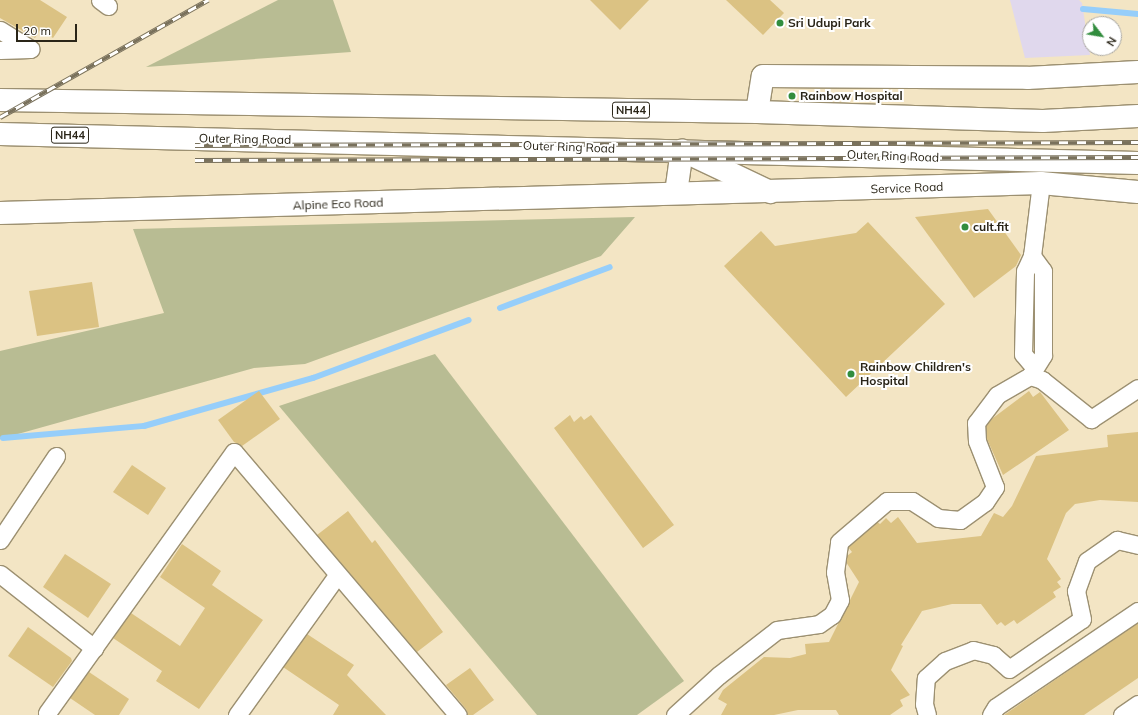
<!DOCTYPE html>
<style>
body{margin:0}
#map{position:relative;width:1138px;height:715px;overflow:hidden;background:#f3e5c4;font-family:Mulish,sans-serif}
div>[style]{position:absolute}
.commercial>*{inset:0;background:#e0d8ed}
.green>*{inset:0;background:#b8bc93}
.stream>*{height:6px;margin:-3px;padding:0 3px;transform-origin:3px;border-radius:3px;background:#96cefa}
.building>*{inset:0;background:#dbc283}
.roads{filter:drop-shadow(1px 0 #9c9071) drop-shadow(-1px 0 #9c9071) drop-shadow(0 1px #9c9071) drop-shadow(0 -1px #9c9071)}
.minor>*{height:17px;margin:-8.5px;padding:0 8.5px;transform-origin:8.5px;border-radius:8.5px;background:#fff}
.tertiary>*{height:22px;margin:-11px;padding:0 11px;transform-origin:11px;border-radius:11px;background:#fff}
.trunk>*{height:22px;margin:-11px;padding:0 11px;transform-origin:11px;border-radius:11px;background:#fff}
.rail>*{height:4.5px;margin-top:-2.25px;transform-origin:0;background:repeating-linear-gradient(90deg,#fff 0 9px,#79715c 0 18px);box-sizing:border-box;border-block:1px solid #79715c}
.dots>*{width:11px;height:11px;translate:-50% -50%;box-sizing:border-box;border:2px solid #fff;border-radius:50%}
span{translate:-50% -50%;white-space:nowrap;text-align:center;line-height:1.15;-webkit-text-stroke:4px #fff;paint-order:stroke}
.shield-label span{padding:1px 3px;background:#fff;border:1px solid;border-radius:3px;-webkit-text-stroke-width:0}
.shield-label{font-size:11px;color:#2a2518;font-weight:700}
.poi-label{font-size:12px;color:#2a2518;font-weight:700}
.left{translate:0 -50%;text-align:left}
.street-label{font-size:12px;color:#2a2518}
.north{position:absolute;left:1082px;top:16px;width:40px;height:40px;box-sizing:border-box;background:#fff;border:1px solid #aaa8a3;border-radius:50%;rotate:121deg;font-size:11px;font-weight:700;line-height:16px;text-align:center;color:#2a2518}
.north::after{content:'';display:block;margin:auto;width:14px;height:18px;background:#328d3e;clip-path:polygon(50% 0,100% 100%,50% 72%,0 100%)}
.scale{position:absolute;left:16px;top:24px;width:61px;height:18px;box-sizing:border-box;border:2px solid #2a2518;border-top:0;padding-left:5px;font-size:12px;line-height:14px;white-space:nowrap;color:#2a2518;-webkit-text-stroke:3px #fff;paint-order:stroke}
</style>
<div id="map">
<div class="commercial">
<div style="clip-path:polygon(1010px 0,1079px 0,1082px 3px,1090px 55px,1025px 58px)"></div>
</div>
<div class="green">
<div style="clip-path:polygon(278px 0,333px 0,351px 52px,146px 67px)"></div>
<div style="clip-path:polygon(635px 217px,601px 256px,305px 364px,254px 368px,0 439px,0 351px,164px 313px,133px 229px)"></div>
<div style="clip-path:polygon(435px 354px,684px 681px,637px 715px,537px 715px,279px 406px)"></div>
</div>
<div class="stream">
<div style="left:1083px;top:9px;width:55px;rotate:5.2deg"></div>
<div style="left:500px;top:308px;width:117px;rotate:-20.4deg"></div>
<div style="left:3px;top:438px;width:142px;rotate:-4.9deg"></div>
<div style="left:144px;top:426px;width:176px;rotate:-15.9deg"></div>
<div style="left:313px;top:378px;width:166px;rotate:-20.4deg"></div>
</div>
<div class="building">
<div style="clip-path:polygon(0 0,40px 0,67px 17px,53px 38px,40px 30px,35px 38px,0 18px)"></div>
<div style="clip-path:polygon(590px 0,649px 0,620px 30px)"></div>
<div style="clip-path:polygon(726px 0,770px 0,784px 13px,763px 35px)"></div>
<div style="clip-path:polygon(988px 209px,1021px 255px,1016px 266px,974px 298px,915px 217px)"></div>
<div style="clip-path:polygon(868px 222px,945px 304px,846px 397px,724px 266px,761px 231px,775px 246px,856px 233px)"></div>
<div style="clip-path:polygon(92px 282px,99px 327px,37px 336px,29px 291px)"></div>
<div style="clip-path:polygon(259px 391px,280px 419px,242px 446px,234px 442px,218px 420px)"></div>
<div style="clip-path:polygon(1029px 391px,1033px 397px,1040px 392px,1069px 430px,1003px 475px,987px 439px,986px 426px,993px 418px)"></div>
<div style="clip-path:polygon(570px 415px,574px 422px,581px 416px,584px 420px,591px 415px,674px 525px,643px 548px,554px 428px)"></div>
<div style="clip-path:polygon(1138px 432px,1138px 502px,1100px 500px,1075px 504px,1066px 513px,1047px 559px,1061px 579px,1057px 582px,1061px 587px,1053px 592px,1056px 597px,1017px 624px,1014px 620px,1005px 626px,1001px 622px,997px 625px,981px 604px,952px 604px,922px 611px,901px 645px,903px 646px,891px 670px,910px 695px,900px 700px,903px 706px,890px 715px,839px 715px,836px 710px,798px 710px,774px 715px,721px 715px,727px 704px,718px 699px,723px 690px,764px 657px,790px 658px,806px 654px,805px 644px,829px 642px,859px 582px,846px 562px,847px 556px,852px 552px,848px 547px,877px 522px,880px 524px,886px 518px,891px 523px,898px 517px,917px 543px,981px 536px,994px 513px,1003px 517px,1012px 506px,1036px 456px,1108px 447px,1107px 435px)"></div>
<div style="clip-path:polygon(132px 465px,166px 488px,148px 515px,113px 492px)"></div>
<div style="clip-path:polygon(348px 511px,372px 543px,375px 540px,443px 632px,417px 652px,317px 535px)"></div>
<div style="clip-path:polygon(182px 544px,221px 571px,212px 585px,263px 620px,199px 709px,156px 681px,162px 671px,113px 638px,131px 613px,180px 646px,205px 608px,160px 577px)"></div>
<div style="clip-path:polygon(65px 554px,111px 584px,88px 618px,43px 587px)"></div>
<div style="clip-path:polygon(1138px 623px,1138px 678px,1084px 715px,1004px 715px)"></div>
<div style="clip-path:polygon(28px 627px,71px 658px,72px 661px,53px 687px,8px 656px)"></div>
<div style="clip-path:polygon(307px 634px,354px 665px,347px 675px,386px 715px,333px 715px,339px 705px,283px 667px)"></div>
<div style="clip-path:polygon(470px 668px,494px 700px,473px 715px,468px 715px,466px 709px,446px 685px)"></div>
<div style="clip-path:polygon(89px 672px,129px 699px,119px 715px,95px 715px,70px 698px)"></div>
</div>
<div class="roads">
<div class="minor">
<div style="left:100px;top:0;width:10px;rotate:37deg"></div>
<div style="left:0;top:30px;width:36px;rotate:32deg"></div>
<div style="left:0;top:50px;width:30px;rotate:-2deg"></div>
<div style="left:1034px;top:367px;width:17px;rotate:-130deg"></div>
<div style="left:1023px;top:354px;width:83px;rotate:-88.6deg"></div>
<div style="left:1025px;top:271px;width:17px;rotate:-65deg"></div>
<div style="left:1032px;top:256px;width:74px;rotate:-83deg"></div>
<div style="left:1030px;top:376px;width:13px;rotate:18deg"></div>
<div style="left:1042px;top:380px;width:63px;rotate:38.5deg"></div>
<div style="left:1091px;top:419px;width:56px;rotate:-33.4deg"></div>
<div style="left:0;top:540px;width:101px;rotate:-56.3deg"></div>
<div style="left:0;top:574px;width:120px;rotate:38.2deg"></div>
<div style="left:47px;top:713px;width:321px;rotate:-54.4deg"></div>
<div style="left:234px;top:452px;width:345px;rotate:49.6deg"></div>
<div style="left:237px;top:715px;width:173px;rotate:-54.4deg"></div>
<div style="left:675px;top:715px;width:59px;rotate:-42.3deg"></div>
<div style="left:719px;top:675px;width:73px;rotate:-37.8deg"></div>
<div style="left:777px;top:630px;width:42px;rotate:-8.1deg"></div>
<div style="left:819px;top:624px;width:16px;rotate:-35deg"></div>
<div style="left:832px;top:615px;width:17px;rotate:-62deg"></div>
<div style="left:840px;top:600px;width:28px;rotate:-100deg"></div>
<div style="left:835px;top:572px;width:30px;rotate:-82deg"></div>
<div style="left:839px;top:542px;width:63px;rotate:-40.5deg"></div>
<div style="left:887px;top:501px;width:25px"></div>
<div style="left:912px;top:501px;width:31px;rotate:33deg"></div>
<div style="left:938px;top:518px;width:22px;rotate:5deg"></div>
<div style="left:960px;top:520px;width:31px;rotate:-36deg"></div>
<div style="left:985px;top:502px;width:18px;rotate:-56deg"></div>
<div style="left:995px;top:487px;width:49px;rotate:-111.4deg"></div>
<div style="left:977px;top:441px;width:18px;rotate:-93deg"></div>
<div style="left:976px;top:423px;width:35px;rotate:-53deg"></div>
<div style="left:997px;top:395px;width:38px;rotate:-30deg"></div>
<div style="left:1030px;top:376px;width:25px;rotate:-58deg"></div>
<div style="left:1043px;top:355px;width:84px;rotate:-90deg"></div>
<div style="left:1043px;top:271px;width:19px;rotate:-126deg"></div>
<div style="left:927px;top:715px;width:11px;rotate:-105deg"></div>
<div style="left:924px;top:704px;width:26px;rotate:-86deg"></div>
<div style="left:926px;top:678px;width:25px;rotate:-42deg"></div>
<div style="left:945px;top:661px;width:30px;rotate:-21deg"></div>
<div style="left:973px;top:650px;width:21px;rotate:14deg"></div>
<div style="left:993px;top:655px;width:21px;rotate:41deg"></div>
<div style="left:1009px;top:669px;width:88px;rotate:-34.4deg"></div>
<div style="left:1082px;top:619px;width:29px;rotate:-102deg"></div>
<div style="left:1076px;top:591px;width:32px;rotate:-70deg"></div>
<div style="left:1087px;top:561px;width:37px;rotate:-35deg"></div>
<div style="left:1117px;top:540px;width:22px;rotate:13deg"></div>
<div style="left:991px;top:715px;width:9px;rotate:-58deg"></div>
<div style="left:996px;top:707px;width:171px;rotate:-34.1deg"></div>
<div style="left:1122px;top:715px;width:19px;rotate:-35deg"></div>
</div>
<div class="tertiary">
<div style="left:757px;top:112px;width:36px;rotate:-81deg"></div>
<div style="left:763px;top:76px;width:264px;rotate:0.4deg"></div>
<div style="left:1027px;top:78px;width:111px;rotate:-3.1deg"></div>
<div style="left:0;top:213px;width:1041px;rotate:-1.65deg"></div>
<div style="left:1041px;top:183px;width:97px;rotate:5.3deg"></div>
</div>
<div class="trunk">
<div style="left:0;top:100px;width:757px;rotate:0.91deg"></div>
<div style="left:757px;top:112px;width:286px;rotate:1.8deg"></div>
<div style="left:1043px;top:121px;width:95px;rotate:-3deg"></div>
<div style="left:0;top:134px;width:1138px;rotate:1.46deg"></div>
<div style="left:690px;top:154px;width:89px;rotate:25.4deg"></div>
<div style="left:676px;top:193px;width:43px;rotate:-82.1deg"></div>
</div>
</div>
<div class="rail">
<div style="left:0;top:117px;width:239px;rotate:-29.4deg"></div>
<div style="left:195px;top:145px;width:943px;rotate:-0.18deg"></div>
<div style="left:195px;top:160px;width:943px;rotate:-0.18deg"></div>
</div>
<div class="dots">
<div style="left:780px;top:23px;background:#328d3e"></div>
<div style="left:792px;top:96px;background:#328d3e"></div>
<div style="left:965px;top:227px;background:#328d3e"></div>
<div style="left:851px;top:374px;background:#328d3e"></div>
</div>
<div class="shield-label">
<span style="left:631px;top:110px">NH44</span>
<span style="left:70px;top:135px">NH44</span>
</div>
<div class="poi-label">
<span class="left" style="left:788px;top:23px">Sri Udupi Park</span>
<span class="left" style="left:800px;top:96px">Rainbow Hospital</span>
<span class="left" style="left:973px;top:227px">cult.fit</span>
<span class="left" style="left:860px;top:374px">Rainbow Children's<br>Hospital</span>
</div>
<div class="street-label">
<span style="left:245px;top:139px;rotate:1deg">Outer Ring Road</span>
<span style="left:569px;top:147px;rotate:2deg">Outer Ring Road</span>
<span style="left:893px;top:156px;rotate:2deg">Outer Ring Road</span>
<span style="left:907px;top:188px;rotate:-2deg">Service Road</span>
<span style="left:338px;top:204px;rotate:-2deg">Alpine Eco Road</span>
</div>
<div class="north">N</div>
<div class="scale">20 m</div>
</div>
